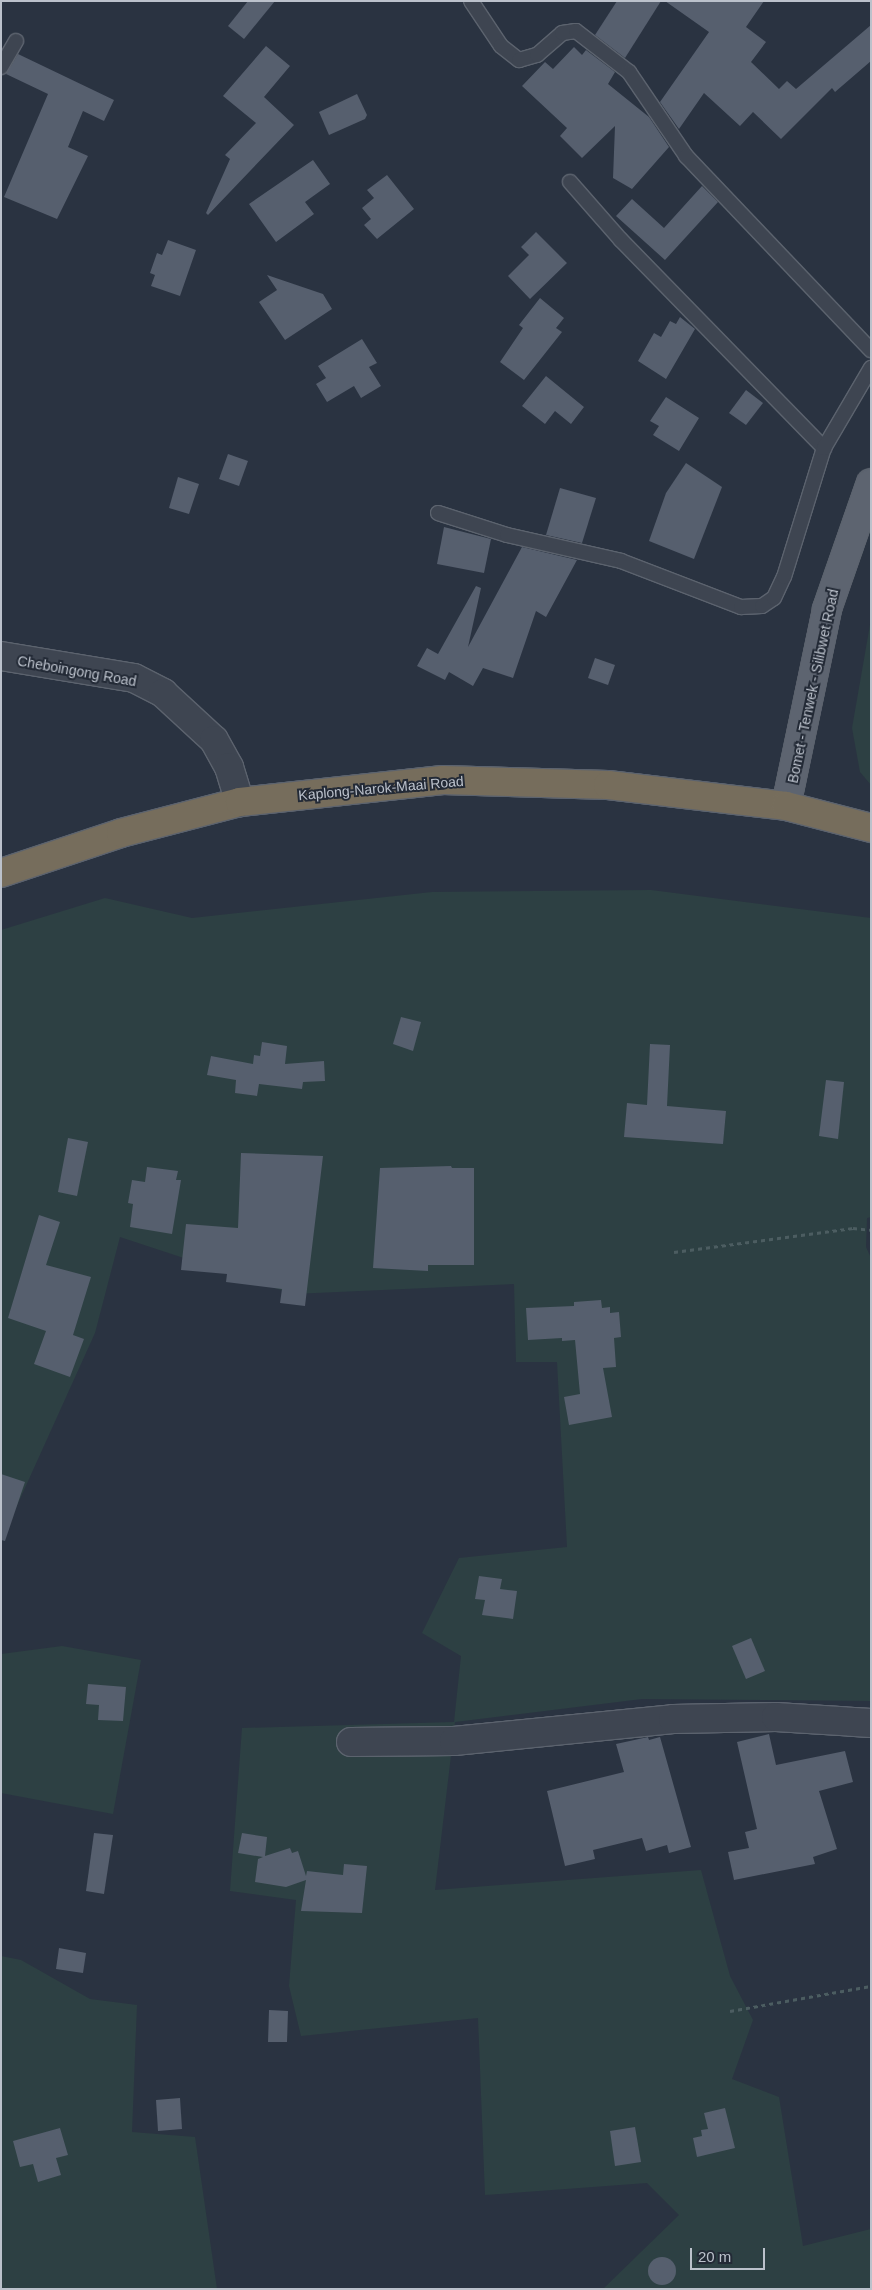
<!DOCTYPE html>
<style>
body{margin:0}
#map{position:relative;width:872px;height:2290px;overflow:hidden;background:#2a3341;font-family:Helvetica,sans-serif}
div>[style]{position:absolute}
.green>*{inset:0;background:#2d4043}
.building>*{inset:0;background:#565f6e}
.round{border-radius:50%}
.path>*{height:3px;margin-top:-1.5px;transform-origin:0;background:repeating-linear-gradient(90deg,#4c5d61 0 4px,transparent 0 8px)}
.roads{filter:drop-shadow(1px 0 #5c636e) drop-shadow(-1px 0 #5c636e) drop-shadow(0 1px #5c636e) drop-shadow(0 -1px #5c636e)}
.lane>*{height:14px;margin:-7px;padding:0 7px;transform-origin:7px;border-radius:7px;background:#3e4551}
.street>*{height:28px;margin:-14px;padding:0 14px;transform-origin:14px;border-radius:14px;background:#3e4551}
.primary>*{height:28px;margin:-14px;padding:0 14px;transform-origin:14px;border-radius:14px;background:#5d6470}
.highway>*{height:28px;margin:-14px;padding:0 14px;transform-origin:14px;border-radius:14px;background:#766d5c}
span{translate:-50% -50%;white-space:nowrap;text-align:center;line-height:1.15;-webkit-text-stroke:4px #232a36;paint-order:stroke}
.street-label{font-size:14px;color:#bbc1cb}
.frame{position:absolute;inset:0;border:2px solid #bbc1cb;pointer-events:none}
.scale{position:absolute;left:690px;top:2248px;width:75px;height:22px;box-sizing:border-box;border:2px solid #bbc1cb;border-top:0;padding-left:6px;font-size:15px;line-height:18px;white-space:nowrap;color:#bbc1cb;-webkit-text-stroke:4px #232a36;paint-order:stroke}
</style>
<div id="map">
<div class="green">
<div style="clip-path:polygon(871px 619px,871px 785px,860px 772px,852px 728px)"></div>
<div style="clip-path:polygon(651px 890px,871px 918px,871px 1217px,867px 1218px,866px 1247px,871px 1258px,871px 1701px,642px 1699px,455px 1722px,435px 1890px,701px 1870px,730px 1976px,753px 2020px,732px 2079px,779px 2097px,803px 2246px,871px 2229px,871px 2289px,603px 2289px,679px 2215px,647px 2183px,485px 2195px,478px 2018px,301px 2036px,289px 1986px,296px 1900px,230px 1891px,242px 1728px,454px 1722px,461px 1656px,422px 1633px,459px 1558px,567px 1547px,557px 1362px,516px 1362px,514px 1284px,293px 1294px,120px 1237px,95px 1333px,1px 1541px,1px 930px,105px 898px,192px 918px,432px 892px)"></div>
<div style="clip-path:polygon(62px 1646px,141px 1660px,113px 1814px,1px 1793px,1px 1654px)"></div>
<div style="clip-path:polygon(1px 1956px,21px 1960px,90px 1999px,137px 2005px,132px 2132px,195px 2137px,217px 2289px,1px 2289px)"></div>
</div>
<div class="building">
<div style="clip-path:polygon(248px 1px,275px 1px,244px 39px,228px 26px)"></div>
<div style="clip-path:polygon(617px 1px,661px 1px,625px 58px,595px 35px)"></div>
<div style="clip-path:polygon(665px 1px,764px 1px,746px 27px,766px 42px,751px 62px,779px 89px,787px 81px,796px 89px,871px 25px,871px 61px,835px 92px,832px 88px,781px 139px,753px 112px,740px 126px,704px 93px,679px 129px,660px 102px,709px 32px)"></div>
<div style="clip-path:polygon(266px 46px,290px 66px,264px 97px,294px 125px,208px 215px,206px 213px,230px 159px,225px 155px,256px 123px,223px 96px)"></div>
<div style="clip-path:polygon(574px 47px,582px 55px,586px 50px,615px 72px,608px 84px,649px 117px,669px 147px,632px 189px,613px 178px,615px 126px,582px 158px,560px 136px,567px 128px,522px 86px,545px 62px,553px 69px)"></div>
<div style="clip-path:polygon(18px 54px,114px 100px,104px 121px,83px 111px,68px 147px,88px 156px,57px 219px,4px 197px,48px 94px,6px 74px)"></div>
<div style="clip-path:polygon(357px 94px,367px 115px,365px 119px,329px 135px,319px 112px)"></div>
<div style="clip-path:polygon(313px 160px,330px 184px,305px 202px,314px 214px,276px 242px,249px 204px)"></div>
<div style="clip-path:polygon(387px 175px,414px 209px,377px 239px,364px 225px,371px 219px,362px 208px,374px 198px,367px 190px)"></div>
<div style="clip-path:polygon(702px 186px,718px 202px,665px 260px,616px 216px,632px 199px,664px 228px)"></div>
<div style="clip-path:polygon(536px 232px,567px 263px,530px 299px,508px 276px,529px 255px,521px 247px)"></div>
<div style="clip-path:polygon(168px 240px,196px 250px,180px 296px,151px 286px,155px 275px,150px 273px,157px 253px,162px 255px)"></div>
<div style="clip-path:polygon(267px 275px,323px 294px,332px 309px,285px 340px,259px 302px,277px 290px)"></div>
<div style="clip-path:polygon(540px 298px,564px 318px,556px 328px,562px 332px,524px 380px,500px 362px,523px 328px,519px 325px)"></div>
<div style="clip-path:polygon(680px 317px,695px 329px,666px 379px,638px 361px,654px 333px,661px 337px,670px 321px,676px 324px)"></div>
<div style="clip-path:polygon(362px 339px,377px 363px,369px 367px,381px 386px,361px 398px,354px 386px,327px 402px,316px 384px,326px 378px,318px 366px)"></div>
<div style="clip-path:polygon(546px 376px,584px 407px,571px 424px,555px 411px,545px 424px,522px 406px)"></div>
<div style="clip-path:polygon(746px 390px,763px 403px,746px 425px,729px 413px)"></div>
<div style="clip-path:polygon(666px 397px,699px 418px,679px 451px,653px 435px,659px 426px,650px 421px)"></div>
<div style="clip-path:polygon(228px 454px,248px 461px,239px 486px,219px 479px)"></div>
<div style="clip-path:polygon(686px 463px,722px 487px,694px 559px,649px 541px,666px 493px)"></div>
<div style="clip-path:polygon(178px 477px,199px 484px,189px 514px,169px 508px)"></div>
<div style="clip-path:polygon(560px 488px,596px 498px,582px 543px,546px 535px)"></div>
<div style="clip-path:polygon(444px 527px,491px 539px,484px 573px,437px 564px)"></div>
<div style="clip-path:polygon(522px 547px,577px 560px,546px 617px,536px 611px,513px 678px,483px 668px,473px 686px,449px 672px,445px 680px,417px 666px,427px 648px,438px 654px,476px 586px,481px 588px,468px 647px)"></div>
<div style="clip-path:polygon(595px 658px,615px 665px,608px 685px,588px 678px)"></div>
<div style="clip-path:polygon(401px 1017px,421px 1022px,413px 1051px,393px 1044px)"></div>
<div style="clip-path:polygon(262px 1042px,287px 1046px,285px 1064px,324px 1061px,325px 1081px,303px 1082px,302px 1089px,259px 1084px,257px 1096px,235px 1093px,236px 1080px,207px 1075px,211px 1056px,253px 1064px,254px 1055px,260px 1056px)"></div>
<div style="clip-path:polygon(650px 1044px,670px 1045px,667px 1106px,726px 1111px,723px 1144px,624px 1137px,627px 1103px,647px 1105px)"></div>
<div style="clip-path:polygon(826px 1080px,844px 1082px,838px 1139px,819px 1136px)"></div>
<div style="clip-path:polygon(68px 1138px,88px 1142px,77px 1196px,58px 1192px)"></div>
<div style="clip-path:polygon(241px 1153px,323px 1156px,305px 1306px,280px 1303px,282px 1289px,226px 1282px,227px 1274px,181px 1270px,186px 1224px,238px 1228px)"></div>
<div style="clip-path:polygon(451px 1166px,452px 1168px,474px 1168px,474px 1265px,428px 1265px,428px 1271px,373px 1268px,380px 1168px)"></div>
<div style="clip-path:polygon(147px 1167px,178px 1171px,176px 1180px,181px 1180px,172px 1234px,130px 1227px,133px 1204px,128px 1203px,132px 1180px,145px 1182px)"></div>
<div style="clip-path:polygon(39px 1215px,60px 1222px,46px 1265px,91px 1277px,73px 1335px,84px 1339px,70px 1377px,34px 1364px,46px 1331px,8px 1318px)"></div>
<div style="clip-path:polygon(601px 1300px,602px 1308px,610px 1307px,610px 1313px,619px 1312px,621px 1337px,614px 1338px,616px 1367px,603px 1368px,612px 1417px,569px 1425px,564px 1397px,580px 1394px,575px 1340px,562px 1341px,562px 1338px,528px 1340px,526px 1308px,574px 1306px,574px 1302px)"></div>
<div style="clip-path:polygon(1px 1474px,25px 1482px,5px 1541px,1px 1540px)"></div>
<div style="clip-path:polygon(479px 1576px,502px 1579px,500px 1589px,517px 1591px,513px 1619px,482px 1615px,485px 1600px,475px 1599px)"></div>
<div style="clip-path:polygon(751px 1638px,765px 1671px,746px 1679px,732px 1646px)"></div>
<div style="clip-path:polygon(88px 1684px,126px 1687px,123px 1721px,98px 1720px,99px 1705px,86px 1704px)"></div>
<div style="clip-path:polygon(769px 1734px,776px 1765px,845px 1751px,853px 1782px,819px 1791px,837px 1849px,813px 1857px,815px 1864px,734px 1880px,728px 1852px,749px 1848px,745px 1832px,757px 1829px,737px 1742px)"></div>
<div style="clip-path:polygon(648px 1737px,649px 1740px,660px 1737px,691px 1847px,669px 1853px,667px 1845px,646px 1851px,642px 1838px,593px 1850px,595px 1859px,565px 1866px,547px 1791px,624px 1772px,616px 1744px)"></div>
<div style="clip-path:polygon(94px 1833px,113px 1835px,104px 1894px,86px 1891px)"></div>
<div style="clip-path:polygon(242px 1833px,267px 1837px,265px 1856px,290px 1848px,292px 1853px,298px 1851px,306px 1876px,307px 1871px,343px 1875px,344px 1864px,367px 1866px,362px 1913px,301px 1911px,306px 1880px,286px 1887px,255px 1882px,258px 1859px,263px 1857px,238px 1853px)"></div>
<div style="clip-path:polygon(59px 1948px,86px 1953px,83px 1973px,56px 1969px)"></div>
<div style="clip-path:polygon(269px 2010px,288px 2011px,287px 2042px,268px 2042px)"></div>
<div style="clip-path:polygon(180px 2098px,182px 2129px,158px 2131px,156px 2100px)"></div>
<div style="clip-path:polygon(725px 2108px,735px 2148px,697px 2157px,693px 2138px,702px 2136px,701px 2130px,708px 2129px,704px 2113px)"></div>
<div style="clip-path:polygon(635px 2127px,641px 2162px,615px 2166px,610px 2131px)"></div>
<div style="clip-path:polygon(60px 2128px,68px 2155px,56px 2158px,61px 2175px,38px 2182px,33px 2164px,20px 2167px,13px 2141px)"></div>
<div class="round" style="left:648px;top:2257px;width:28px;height:28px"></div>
</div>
<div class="path">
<div style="left:674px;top:1252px;width:181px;rotate:-7.6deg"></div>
<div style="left:853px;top:1228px;width:18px;rotate:6deg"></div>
<div style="left:730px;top:2011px;width:143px;rotate:-10.1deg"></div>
</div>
<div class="roads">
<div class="lane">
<div style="left:471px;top:1px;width:54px;rotate:56.3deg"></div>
<div style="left:501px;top:46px;width:23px;rotate:38deg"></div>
<div style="left:519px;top:60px;width:19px;rotate:-16deg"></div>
<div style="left:537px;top:55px;width:33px;rotate:-41deg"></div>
<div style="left:562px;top:33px;width:14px;rotate:-8deg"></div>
<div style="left:576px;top:31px;width:67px;rotate:37.7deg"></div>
<div style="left:629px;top:72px;width:102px;rotate:55.8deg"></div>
<div style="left:686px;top:156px;width:268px;rotate:46.4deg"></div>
<div style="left:1px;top:67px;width:30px;rotate:-60deg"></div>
<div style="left:570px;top:182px;width:77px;rotate:48.7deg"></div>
<div style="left:621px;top:240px;width:291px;rotate:45.7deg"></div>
<div style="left:438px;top:513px;width:72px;rotate:17.7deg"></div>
<div style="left:507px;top:535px;width:117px;rotate:12.8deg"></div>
<div style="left:621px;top:561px;width:129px;rotate:21deg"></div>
<div style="left:741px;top:607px;width:21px;rotate:-3deg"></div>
<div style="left:762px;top:606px;width:14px;rotate:-34deg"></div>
<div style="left:774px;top:598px;width:23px;rotate:-65deg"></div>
<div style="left:784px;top:577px;width:135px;rotate:-72.8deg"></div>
<div style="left:824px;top:448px;width:93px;rotate:-59.6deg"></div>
</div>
<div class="street">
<div style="left:1px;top:656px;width:135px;rotate:9.4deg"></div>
<div style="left:134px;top:678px;width:33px;rotate:27deg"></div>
<div style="left:163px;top:693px;width:69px;rotate:42.7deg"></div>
<div style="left:214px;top:740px;width:31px;rotate:61deg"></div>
<div style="left:229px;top:767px;width:37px;rotate:73deg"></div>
<div style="left:351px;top:1742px;width:103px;rotate:-0.6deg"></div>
<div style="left:454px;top:1741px;width:220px;rotate:-5.7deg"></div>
<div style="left:673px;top:1719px;width:103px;rotate:-1.1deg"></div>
<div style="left:776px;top:1717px;width:95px;rotate:3.6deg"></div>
</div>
<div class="primary">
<div style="left:786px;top:806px;width:201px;rotate:-78.2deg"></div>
<div style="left:827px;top:609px;width:133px;rotate:-70.8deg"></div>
</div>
<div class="highway">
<div style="left:1px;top:873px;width:126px;rotate:-18.4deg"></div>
<div style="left:121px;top:833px;width:123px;rotate:-14.6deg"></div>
<div style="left:240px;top:802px;width:204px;rotate:-6.2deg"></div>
<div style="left:443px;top:780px;width:165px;rotate:1.7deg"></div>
<div style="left:608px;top:785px;width:179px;rotate:6.7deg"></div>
<div style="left:786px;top:806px;width:88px;rotate:14.5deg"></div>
</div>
</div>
<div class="street-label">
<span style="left:77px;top:671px;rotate:10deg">Cheboingong Road</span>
<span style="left:813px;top:686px;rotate:-78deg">Bomet - Tenwek - Silibwet Road</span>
<span style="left:381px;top:788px;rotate:-5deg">Kaplong-Narok-Maai Road</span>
</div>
<div class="frame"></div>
<div class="scale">20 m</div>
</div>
